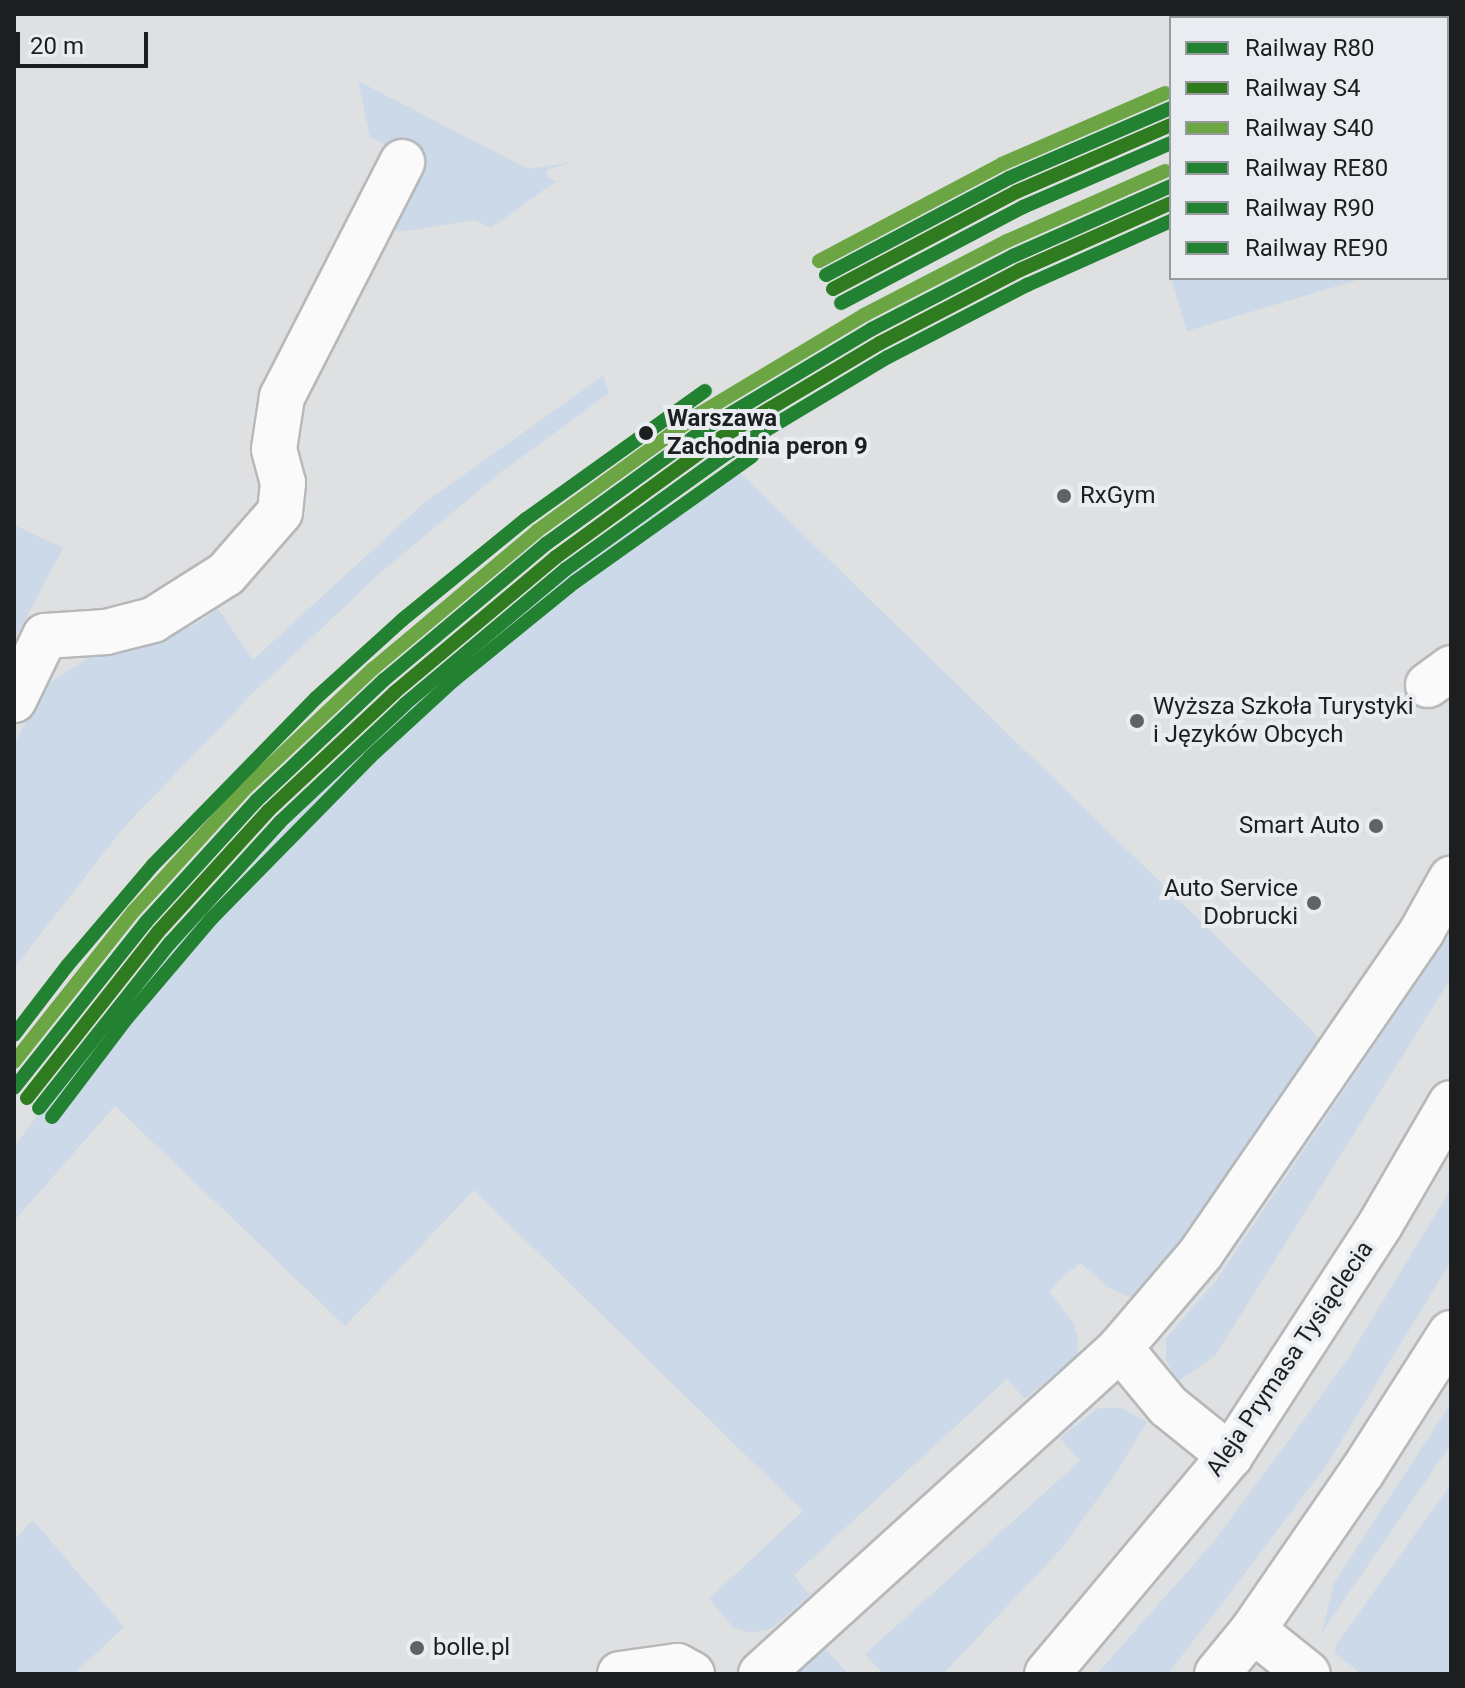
<!DOCTYPE html>
<meta charset="utf-8">
<style>
body{margin:0}
#map{position:relative;width:1465px;height:1688px;overflow:hidden;background:#dee0e2;font-family:Roboto,sans-serif}
div>[style]{position:absolute}
.green>*{inset:0;background:#cbd9e9}
.roads{filter:drop-shadow(2px 0 #b7b8ba) drop-shadow(-2px 0 #b7b8ba) drop-shadow(0 2px #b7b8ba) drop-shadow(0 -2px #b7b8ba)}
.minor>*{height:44px;margin:-22px;padding:0 22px;transform-origin:22px;border-radius:22px;background:#fafafb}
.major>*{height:44px;margin:-22px;padding:0 22px;transform-origin:22px;border-radius:22px;background:#fafafb}
.rail-1>*{height:14px;margin:-7px;padding:0 7px;transform-origin:7px;border-radius:7px;background:#238132}
.rail-2>*{height:14px;margin:-7px;padding:0 7px;transform-origin:7px;border-radius:7px;background:#2f7b20}
.rail-3>*{height:14px;margin:-7px;padding:0 7px;transform-origin:7px;border-radius:7px;background:#6ca644}
.rail-4>*{height:14px;margin:-7px;padding:0 7px;transform-origin:7px;border-radius:7px;background:#238132}
.rail-5>*{height:14px;margin:-7px;padding:0 7px;transform-origin:7px;border-radius:7px;background:#238132}
.rail-6>*{height:14px;margin:-7px;padding:0 7px;transform-origin:7px;border-radius:7px;background:#238132}
.dots>*{width:22px;height:22px;translate:-50% -50%;box-sizing:border-box;border:4px solid #e9edf1;border-radius:50%}
span{translate:-50% -50%;white-space:nowrap;text-align:center;line-height:1.15;-webkit-text-stroke:8px #e9edf1;paint-order:stroke}
.stop-label{font-size:24px;color:#1d1e20;font-weight:700}
.left{translate:0 -50%;text-align:left}
.poi-label{font-size:24px;color:#1d1e20}
.right{translate:-100% -50%;text-align:right}
.street-label{font-size:24px;color:#1d1e20}
.frame{position:absolute;inset:0;border:16px solid #1d1e20;pointer-events:none}
.legend{position:absolute;left:1169px;top:16px;width:280px;height:264px;box-sizing:border-box;background:#e9edf1;border:2px solid #979a9d;margin:0;padding:10px 14px;list-style:none;font-size:24px;color:#1d1e20}
.legend li{display:flex;align-items:center;gap:16px;height:40px}
.legend b{width:40px;border:2px solid #979a9d}
.scale{position:absolute;left:16px;top:32px;width:132px;height:36px;box-sizing:border-box;border:4px solid #1d1e20;border-top:0;padding-left:10px;font-size:24px;line-height:28px;white-space:nowrap;color:#1d1e20;-webkit-text-stroke:6px #e9edf1;paint-order:stroke}
</style>
<div id="map">
<div class="green">
<div style="clip-path:polygon(358px 81px,528px 169px,574px 162px,547px 170px,547px 177px,556px 181px,491px 228px,475px 220px,399px 232px,391px 228px,422px 163px,370px 137px)"></div>
<div style="clip-path:polygon(1451px 156px,1451px 251px,1447px 253px,1447px 158px)"></div>
<div style="clip-path:polygon(1171px 267px,1171px 278px,1364px 278px,1187px 331px,1168px 268px)"></div>
<div style="clip-path:polygon(603px 376px,609px 393px,501px 472px,380px 573px,252px 694px,124px 827px,14px 968px,14px 745px,41px 693px,52px 681px,92px 656px,195px 625px,218px 609px,253px 660px,424px 503px)"></div>
<div style="clip-path:polygon(734px 467px,1314px 1032px,1321px 1046px,1148px 1294px,1129px 1297px,1108px 1287px,1081px 1263px,1066px 1274px,1049px 1291px,1073px 1322px,1078px 1339px,1077px 1355px,1025px 1399px,1007px 1379px,794px 1575px,810px 1595px,772px 1628px,753px 1633px,734px 1628px,709px 1599px,803px 1511px,474px 1190px,345px 1326px,115px 1106px,14px 1221px,14px 1147px,75px 1065px,164px 959px,324px 788px,441px 676px,573px 571px,646px 519px)"></div>
<div style="clip-path:polygon(14px 525px,63px 548px,14px 641px)"></div>
<div style="clip-path:polygon(1451px 932px,1451px 978px,1215px 1356px,1178px 1381px,1166px 1360px,1166px 1338px,1215px 1282px)"></div>
<div style="clip-path:polygon(1451px 1189px,1451px 1261px,1324px 1469px,1168px 1674px,1097px 1674px,1216px 1539px,1346px 1362px)"></div>
<div style="clip-path:polygon(1451px 1403px,1451px 1444px,1322px 1632px,1334px 1583px)"></div>
<div style="clip-path:polygon(1098px 1408px,1122px 1408px,1147px 1422px,1113px 1478px,1060px 1550px,943px 1674px,883px 1674px,865px 1654px,1080px 1461px,1060px 1438px)"></div>
<div style="clip-path:polygon(1451px 1484px,1451px 1674px,1362px 1674px,1335px 1653px,1336px 1645px)"></div>
<div style="clip-path:polygon(33px 1520px,124px 1627px,74px 1674px,14px 1674px,14px 1540px)"></div>
<div style="clip-path:polygon(825px 1648px,848px 1674px,797px 1674px)"></div>
</div>
<div class="roads">
<div class="minor">
<div style="left:1428px;top:685px;width:29px;rotate:-36deg"></div>
<div style="left:14px;top:700px;width:71px;rotate:-64.2deg"></div>
<div style="left:45px;top:636px;width:61px;rotate:-3.8deg"></div>
<div style="left:106px;top:632px;width:49px;rotate:-14.3deg"></div>
<div style="left:153px;top:620px;width:86px;rotate:-32.2deg"></div>
<div style="left:226px;top:574px;width:82px;rotate:-48.9deg"></div>
<div style="left:280px;top:512px;width:29px;rotate:-84deg"></div>
<div style="left:283px;top:483px;width:35px;rotate:-105deg"></div>
<div style="left:274px;top:449px;width:53px;rotate:-81.3deg"></div>
<div style="left:282px;top:397px;width:264px;rotate:-62.9deg"></div>
<div style="left:1120px;top:1348px;width:75px;rotate:50.4deg"></div>
<div style="left:1168px;top:1406px;width:80px;rotate:38.9deg"></div>
<div style="left:1253px;top:1630px;width:70px;rotate:38.7deg"></div>
<div style="left:620px;top:1674px;width:58px;rotate:-8deg"></div>
<div style="left:677px;top:1666px;width:17px;rotate:28deg"></div>
<div style="left:761px;top:1674px;width:485px;rotate:-42.2deg"></div>
<div style="left:1120px;top:1348px;width:125px;rotate:-49.5deg"></div>
<div style="left:1201px;top:1253px;width:391px;rotate:-55.5deg"></div>
<div style="left:1422px;top:931px;width:60px;rotate:-60.9deg"></div>
</div>
<div class="major">
<div style="left:1047px;top:1674px;width:285px;rotate:-50deg"></div>
<div style="left:1230px;top:1456px;width:275px;rotate:-57deg"></div>
<div style="left:1380px;top:1225px;width:141px;rotate:-59.8deg"></div>
<div style="left:1217px;top:1674px;width:57px;rotate:-50.7deg"></div>
<div style="left:1253px;top:1630px;width:192px;rotate:-55.4deg"></div>
<div style="left:1362px;top:1472px;width:165px;rotate:-57.4deg"></div>
</div>
</div>
<div class="rail-1">
<div style="left:826px;top:275px;width:207px;rotate:-27.9deg"></div>
<div style="left:1009px;top:178px;width:176px;rotate:-23.4deg"></div>
<div style="left:14px;top:1088px;width:212px;rotate:-51.5deg"></div>
<div style="left:146px;top:922px;width:165px;rotate:-47.7deg"></div>
<div style="left:257px;top:800px;width:175px;rotate:-43.4deg"></div>
<div style="left:384px;top:680px;width:212px;rotate:-40deg"></div>
<div style="left:546px;top:544px;width:196px;rotate:-35.9deg"></div>
<div style="left:705px;top:429px;width:195px;rotate:-30.9deg"></div>
<div style="left:872px;top:329px;width:159px;rotate:-27.4deg"></div>
<div style="left:1013px;top:256px;width:173px;rotate:-23.9deg"></div>
</div>
<div class="rail-2">
<div style="left:833px;top:289px;width:207px;rotate:-27.9deg"></div>
<div style="left:1016px;top:192px;width:169px;rotate:-23.4deg"></div>
<div style="left:27px;top:1098px;width:211px;rotate:-51.7deg"></div>
<div style="left:158px;top:932px;width:164px;rotate:-47.7deg"></div>
<div style="left:268px;top:811px;width:174px;rotate:-43.1deg"></div>
<div style="left:395px;top:692px;width:210px;rotate:-40deg"></div>
<div style="left:556px;top:557px;width:195px;rotate:-36deg"></div>
<div style="left:714px;top:442px;width:193px;rotate:-30.8deg"></div>
<div style="left:880px;top:343px;width:158px;rotate:-27.5deg"></div>
<div style="left:1020px;top:270px;width:165px;rotate:-23.9deg"></div>
</div>
<div class="rail-3">
<div style="left:819px;top:261px;width:207px;rotate:-27.9deg"></div>
<div style="left:1002px;top:164px;width:178px;rotate:-23.5deg"></div>
<div style="left:14px;top:1062px;width:191px;rotate:-51.6deg"></div>
<div style="left:133px;top:912px;width:168px;rotate:-47.7deg"></div>
<div style="left:246px;top:788px;width:175px;rotate:-43.2deg"></div>
<div style="left:374px;top:668px;width:213px;rotate:-40deg"></div>
<div style="left:537px;top:531px;width:196px;rotate:-35.9deg"></div>
<div style="left:696px;top:416px;width:196px;rotate:-31deg"></div>
<div style="left:864px;top:315px;width:161px;rotate:-27.4deg"></div>
<div style="left:1007px;top:241px;width:173px;rotate:-23.9deg"></div>
</div>
<div class="rail-4">
<div style="left:841px;top:303px;width:206px;rotate:-27.8deg"></div>
<div style="left:1023px;top:207px;width:161px;rotate:-23.4deg"></div>
<div style="left:39px;top:1108px;width:211px;rotate:-51.6deg"></div>
<div style="left:170px;top:943px;width:164px;rotate:-47.7deg"></div>
<div style="left:280px;top:822px;width:172px;rotate:-43.3deg"></div>
<div style="left:405px;top:704px;width:210px;rotate:-40deg"></div>
<div style="left:566px;top:569px;width:193px;rotate:-35.7deg"></div>
<div style="left:723px;top:456px;width:192px;rotate:-31deg"></div>
<div style="left:888px;top:357px;width:157px;rotate:-27.4deg"></div>
<div style="left:1027px;top:285px;width:158px;rotate:-24deg"></div>
</div>
<div class="rail-5">
<div style="left:14px;top:1035px;width:87px;rotate:-52.5deg"></div>
<div style="left:67px;top:966px;width:133px;rotate:-49.6deg"></div>
<div style="left:153px;top:865px;width:233px;rotate:-45.7deg"></div>
<div style="left:316px;top:698px;width:116px;rotate:-42.2deg"></div>
<div style="left:402px;top:620px;width:160px;rotate:-39.2deg"></div>
<div style="left:526px;top:519px;width:220px;rotate:-35.6deg"></div>
</div>
<div class="rail-6">
<div style="left:52px;top:1117px;width:126px;rotate:-52.8deg"></div>
<div style="left:128px;top:1017px;width:130px;rotate:-49.7deg"></div>
<div style="left:212px;top:918px;width:226px;rotate:-45.5deg"></div>
<div style="left:370px;top:757px;width:113px;rotate:-42.5deg"></div>
<div style="left:453px;top:681px;width:157px;rotate:-39.1deg"></div>
<div style="left:575px;top:582px;width:217px;rotate:-35.4deg"></div>
</div>
<div class="dots">
<div style="left:646px;top:433px;background:#1d1e20"></div>
<div style="left:1064px;top:496px;background:#616264"></div>
<div style="left:1137px;top:721px;background:#616264"></div>
<div style="left:1376px;top:826px;background:#616264"></div>
<div style="left:1314px;top:903px;background:#616264"></div>
<div style="left:417px;top:1648px;background:#616264"></div>
</div>
<div class="stop-label">
<span class="left" style="left:667px;top:433px">Warszawa<br>Zachodnia peron 9</span>
</div>
<div class="poi-label">
<span class="left" style="left:1080px;top:496px">RxGym</span>
<span class="left" style="left:1153px;top:721px">Wyższa Szkoła Turystyki<br>i Języków Obcych</span>
<span class="right" style="left:1360px;top:826px">Smart Auto</span>
<span class="right" style="left:1298px;top:903px">Auto Service<br>Dobrucki</span>
<span class="left" style="left:433px;top:1648px">bolle.pl</span>
</div>
<div class="street-label">
<span style="left:1290px;top:1359px;rotate:-56deg">Aleja Prymasa Tysiąclecia</span>
</div>
<div class="frame"></div>
<ul class="legend">
<li><b style="height:10px;background:#238132"></b>Railway R80</li>
<li><b style="height:10px;background:#2f7b20"></b>Railway S4</li>
<li><b style="height:10px;background:#6ca644"></b>Railway S40</li>
<li><b style="height:10px;background:#238132"></b>Railway RE80</li>
<li><b style="height:10px;background:#238132"></b>Railway R90</li>
<li><b style="height:10px;background:#238132"></b>Railway RE90</li>
</ul>
<div class="scale">20 m</div>
</div>
